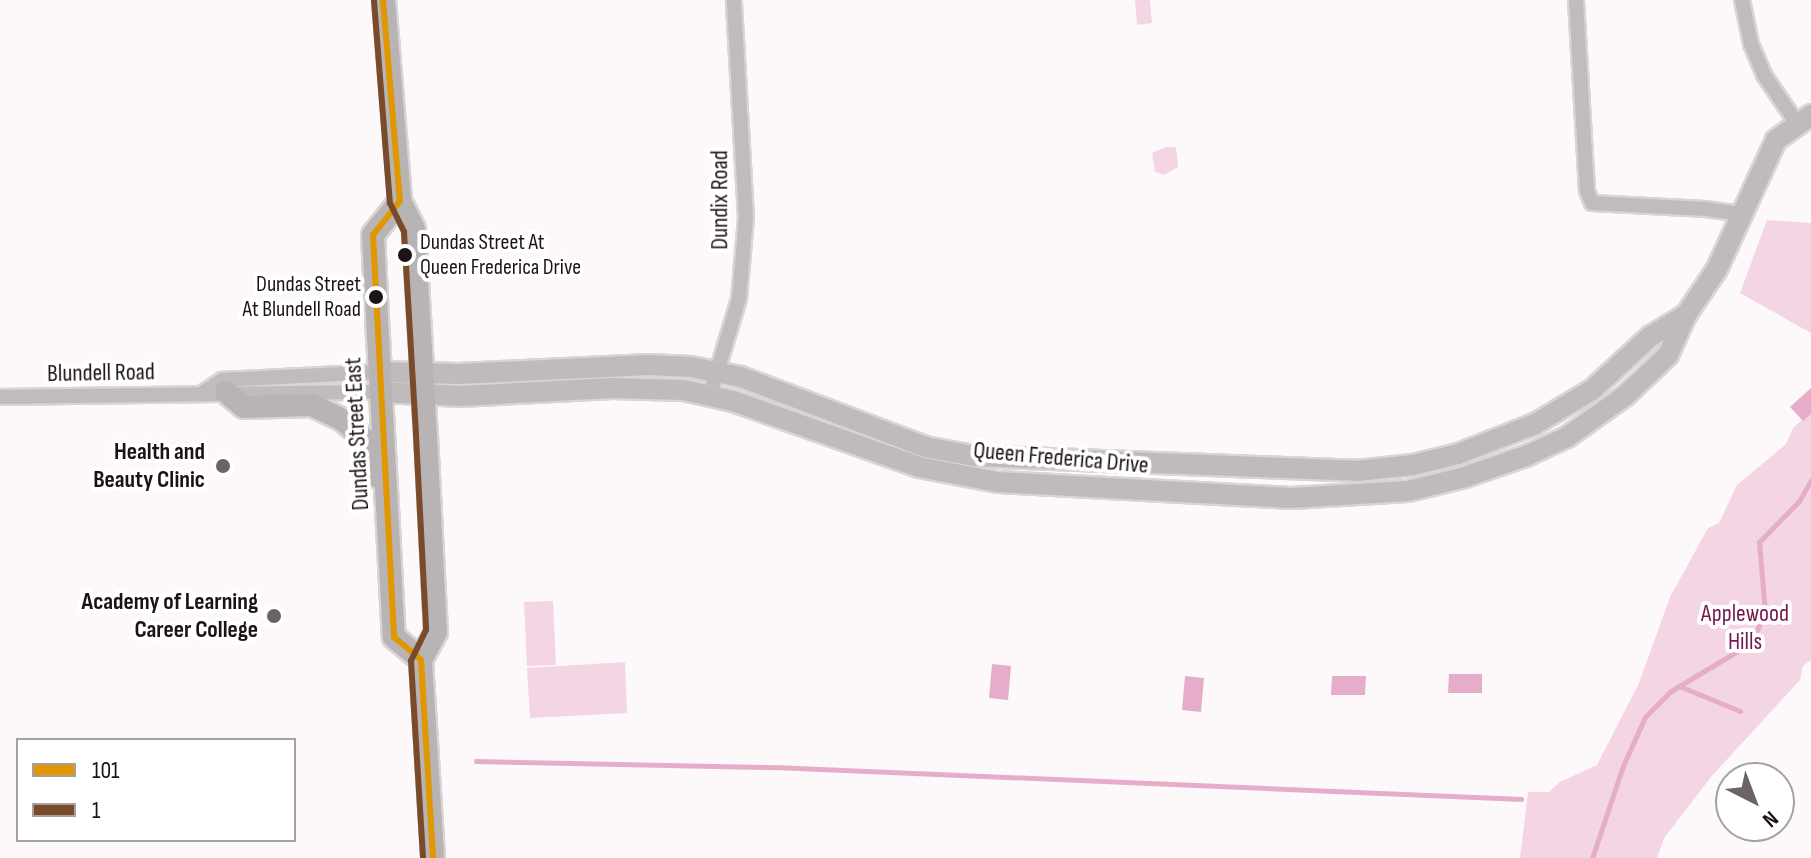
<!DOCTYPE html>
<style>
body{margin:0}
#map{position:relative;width:1811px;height:858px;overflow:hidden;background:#fdf9fb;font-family:"Sofia Sans Condensed",sans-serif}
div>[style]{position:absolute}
.green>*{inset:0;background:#f3d5e3}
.water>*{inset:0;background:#e6adca}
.stream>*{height:5px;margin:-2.5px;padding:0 2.5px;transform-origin:2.5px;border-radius:2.5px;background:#e6adca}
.roads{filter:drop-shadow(2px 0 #d8d5d7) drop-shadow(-2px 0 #d8d5d7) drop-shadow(0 2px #d8d5d7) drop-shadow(0 -2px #d8d5d7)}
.street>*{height:14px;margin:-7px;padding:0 7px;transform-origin:7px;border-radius:7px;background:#c0bcbe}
.secondary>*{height:20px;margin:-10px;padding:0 10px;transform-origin:10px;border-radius:10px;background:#bfbbbd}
.primary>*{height:22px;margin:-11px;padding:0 11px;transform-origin:11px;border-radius:11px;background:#b8b3b5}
.bus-1>*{height:6px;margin:-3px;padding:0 3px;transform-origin:3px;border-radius:3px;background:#e19702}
.bus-2>*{height:6px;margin:-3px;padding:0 3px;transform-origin:3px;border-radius:3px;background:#7a4b2a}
.dots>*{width:22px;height:22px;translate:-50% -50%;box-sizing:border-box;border:4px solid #fff;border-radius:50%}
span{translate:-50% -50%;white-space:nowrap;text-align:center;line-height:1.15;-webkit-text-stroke:8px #fff;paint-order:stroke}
.bus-label{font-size:22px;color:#1d1317}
.left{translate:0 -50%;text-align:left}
.right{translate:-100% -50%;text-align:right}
.street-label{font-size:24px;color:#1d1317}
.poi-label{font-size:24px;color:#1d1317;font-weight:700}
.park-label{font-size:24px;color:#73174f}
.legend{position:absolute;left:16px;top:738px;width:280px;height:104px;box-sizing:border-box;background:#fff;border:2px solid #a5a1a2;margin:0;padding:10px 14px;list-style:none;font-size:24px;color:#1d1317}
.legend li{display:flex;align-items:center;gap:16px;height:40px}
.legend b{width:40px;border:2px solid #a5a1a2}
.north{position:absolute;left:1715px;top:762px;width:80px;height:80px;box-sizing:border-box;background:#fff;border:2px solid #a5a1a2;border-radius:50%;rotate:138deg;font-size:22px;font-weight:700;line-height:32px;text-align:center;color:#1d1317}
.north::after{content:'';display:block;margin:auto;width:28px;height:36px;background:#6b6467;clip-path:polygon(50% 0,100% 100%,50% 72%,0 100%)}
</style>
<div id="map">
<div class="green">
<div style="clip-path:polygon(1135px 0,1150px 0,1152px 23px,1137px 25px)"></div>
<div style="clip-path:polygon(1166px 147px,1176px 147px,1178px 167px,1164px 175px,1155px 172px,1152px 153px)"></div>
<div style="clip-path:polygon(1767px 220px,1811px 223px,1811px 333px,1740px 293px)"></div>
<div style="clip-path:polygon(1811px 412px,1811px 660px,1803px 666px,1800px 680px,1711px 777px,1664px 838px,1657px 858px,1520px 858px,1528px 792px,1549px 792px,1560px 782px,1597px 765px,1639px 683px,1670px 597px,1708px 528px,1719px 523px,1737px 485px,1786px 444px,1793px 428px)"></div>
<div style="clip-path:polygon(553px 601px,556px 665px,527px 666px,524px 602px)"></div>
<div style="clip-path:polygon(625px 662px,627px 713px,530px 718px,527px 668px)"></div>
</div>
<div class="water">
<div style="clip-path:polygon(1811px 388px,1811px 414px,1803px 421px,1790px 407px)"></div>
<div style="clip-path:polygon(992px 664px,1011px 666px,1008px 700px,989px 698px)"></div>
<div style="clip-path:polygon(1449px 674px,1482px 674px,1482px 693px,1448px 693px)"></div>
<div style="clip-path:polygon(1185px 676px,1204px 678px,1201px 712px,1182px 710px)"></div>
<div style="clip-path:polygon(1332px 676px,1366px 676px,1365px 695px,1331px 695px)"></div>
</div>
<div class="stream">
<div style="left:1679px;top:686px;width:66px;rotate:22.3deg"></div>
<div style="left:476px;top:761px;width:298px;rotate:1.2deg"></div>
<div style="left:774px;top:767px;width:748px;rotate:2.45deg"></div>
<div style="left:1592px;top:858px;width:97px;rotate:-71.4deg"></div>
<div style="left:1623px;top:766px;width:54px;rotate:-65.8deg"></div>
<div style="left:1645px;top:717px;width:37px;rotate:-45deg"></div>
<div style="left:1671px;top:691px;width:82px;rotate:-31deg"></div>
<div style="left:1741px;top:649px;width:25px;rotate:-50deg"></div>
<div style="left:1757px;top:630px;width:20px;rotate:-66deg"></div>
<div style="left:1765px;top:612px;width:70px;rotate:-94.9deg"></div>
<div style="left:1759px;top:542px;width:57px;rotate:-45.7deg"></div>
<div style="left:1799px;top:501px;width:24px;rotate:-60deg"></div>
</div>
<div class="roads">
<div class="street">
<div style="left:1576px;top:0;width:191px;rotate:86.7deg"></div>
<div style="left:1587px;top:191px;width:13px;rotate:67deg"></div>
<div style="left:1592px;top:203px;width:114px;rotate:3deg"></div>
<div style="left:1706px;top:209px;width:35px;rotate:8deg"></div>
<div style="left:1742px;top:0;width:45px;rotate:78.4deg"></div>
<div style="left:1751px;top:44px;width:34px;rotate:67deg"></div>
<div style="left:1764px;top:75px;width:57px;rotate:55.8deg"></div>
<div style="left:204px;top:392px;width:22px;rotate:-34deg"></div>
<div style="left:222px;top:380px;width:158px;rotate:-2.9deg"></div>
<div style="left:710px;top:395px;width:100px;rotate:-73.2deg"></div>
<div style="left:739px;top:299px;width:81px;rotate:-85.1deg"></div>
<div style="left:746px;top:218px;width:218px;rotate:-93.2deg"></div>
<div style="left:0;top:397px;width:381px;rotate:-0.8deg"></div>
</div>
<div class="secondary">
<div style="left:380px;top:372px;width:79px;rotate:1.5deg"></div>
<div style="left:459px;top:374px;width:190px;rotate:-2.7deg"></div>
<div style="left:649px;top:365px;width:42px;rotate:2.7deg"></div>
<div style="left:691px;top:367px;width:51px;rotate:11.3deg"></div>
<div style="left:741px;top:377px;width:197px;rotate:20.8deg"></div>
<div style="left:925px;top:447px;width:50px;rotate:10.4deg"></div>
<div style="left:974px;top:456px;width:383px;rotate:2.2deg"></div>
<div style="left:1357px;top:471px;width:56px;rotate:-6.1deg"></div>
<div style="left:1413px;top:465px;width:46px;rotate:-13.7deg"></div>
<div style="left:1458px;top:454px;width:83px;rotate:-21.3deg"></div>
<div style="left:1535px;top:424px;width:66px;rotate:-30.8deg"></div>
<div style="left:1592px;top:390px;width:80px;rotate:-42.5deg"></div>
<div style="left:1651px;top:336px;width:41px;rotate:-31deg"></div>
<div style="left:381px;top:392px;width:80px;rotate:2.9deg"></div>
<div style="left:461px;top:396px;width:152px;rotate:-3deg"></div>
<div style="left:613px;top:388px;width:70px;rotate:1.6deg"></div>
<div style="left:683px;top:390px;width:51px;rotate:12.4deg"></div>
<div style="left:733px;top:401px;width:197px;rotate:19.5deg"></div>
<div style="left:919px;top:467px;width:80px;rotate:10.8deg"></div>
<div style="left:998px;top:482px;width:294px;rotate:3.1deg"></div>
<div style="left:1292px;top:498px;width:116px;rotate:-3.5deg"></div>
<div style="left:1408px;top:491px;width:59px;rotate:-13.8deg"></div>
<div style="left:1465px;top:477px;width:67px;rotate:-19.2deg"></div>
<div style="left:1528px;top:455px;width:43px;rotate:-24.8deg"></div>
<div style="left:1567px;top:437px;width:72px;rotate:-35.4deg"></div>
<div style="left:1626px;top:395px;width:58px;rotate:-43.6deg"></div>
<div style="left:1668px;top:355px;width:44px;rotate:-65.8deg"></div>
<div style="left:1686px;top:315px;width:55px;rotate:-56deg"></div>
<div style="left:1717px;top:269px;width:142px;rotate:-65.4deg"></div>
<div style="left:1776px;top:140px;width:43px;rotate:-35.5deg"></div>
</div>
<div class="primary">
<div style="left:384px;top:0;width:202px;rotate:85.4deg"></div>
<div style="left:400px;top:201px;width:31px;rotate:63deg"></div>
<div style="left:414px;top:229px;width:206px;rotate:86.7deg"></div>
<div style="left:426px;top:435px;width:197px;rotate:87.1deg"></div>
<div style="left:436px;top:632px;width:32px;rotate:118deg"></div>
<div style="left:421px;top:660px;width:198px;rotate:86.5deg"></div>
<div style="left:400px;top:201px;width:43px;rotate:128.5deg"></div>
<div style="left:373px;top:235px;width:101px;rotate:87.2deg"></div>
<div style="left:378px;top:336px;width:301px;rotate:87deg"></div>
<div style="left:394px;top:637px;width:35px;rotate:40deg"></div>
<div style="left:226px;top:392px;width:23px;rotate:40deg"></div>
<div style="left:244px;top:407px;width:68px;rotate:-1.7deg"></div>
<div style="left:312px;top:405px;width:34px;rotate:26deg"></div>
<div style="left:343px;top:420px;width:30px;rotate:42deg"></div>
<div style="left:365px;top:440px;width:38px;rotate:72deg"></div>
</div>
</div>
<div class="bus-1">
<div style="left:383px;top:0;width:202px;rotate:85.2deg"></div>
<div style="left:400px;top:201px;width:43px;rotate:128.5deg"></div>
<div style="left:373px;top:235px;width:403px;rotate:87deg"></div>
<div style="left:394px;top:637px;width:35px;rotate:40deg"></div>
<div style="left:421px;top:660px;width:198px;rotate:86.5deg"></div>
</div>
<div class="bus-2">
<div style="left:374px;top:1px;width:203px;rotate:85.5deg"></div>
<div style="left:390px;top:203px;width:32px;rotate:64deg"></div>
<div style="left:404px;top:232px;width:204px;rotate:86.6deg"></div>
<div style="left:416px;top:436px;width:194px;rotate:87deg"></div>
<div style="left:426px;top:630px;width:34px;rotate:116deg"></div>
<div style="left:411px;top:661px;width:197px;rotate:86.5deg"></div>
</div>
<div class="dots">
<div style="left:405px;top:255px;background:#1d1317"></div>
<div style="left:376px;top:297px;background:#1d1317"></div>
<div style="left:223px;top:466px;background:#6b6467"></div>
<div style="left:274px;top:616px;background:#6b6467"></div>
</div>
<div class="bus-label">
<span class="left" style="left:420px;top:255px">Dundas Street At<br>Queen Frederica Drive</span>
<span class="right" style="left:361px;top:297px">Dundas Street<br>At Blundell Road</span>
</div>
<div class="street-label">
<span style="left:720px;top:200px;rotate:-90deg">Dundix Road</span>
<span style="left:101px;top:373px;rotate:-1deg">Blundell Road</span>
<span style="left:357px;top:434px;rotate:-93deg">Dundas Street East</span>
<span style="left:1061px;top:458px;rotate:5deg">Queen Frederica Drive</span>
</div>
<div class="poi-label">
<span class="right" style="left:205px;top:466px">Health and<br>Beauty Clinic</span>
<span class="right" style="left:258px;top:616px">Academy of Learning<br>Career College</span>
</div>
<div class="park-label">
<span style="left:1745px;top:628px">Applewood<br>Hills</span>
</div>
<ul class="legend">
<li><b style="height:10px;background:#e19702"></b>101</li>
<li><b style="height:10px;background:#7a4b2a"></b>1</li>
</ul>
<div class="north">N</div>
</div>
